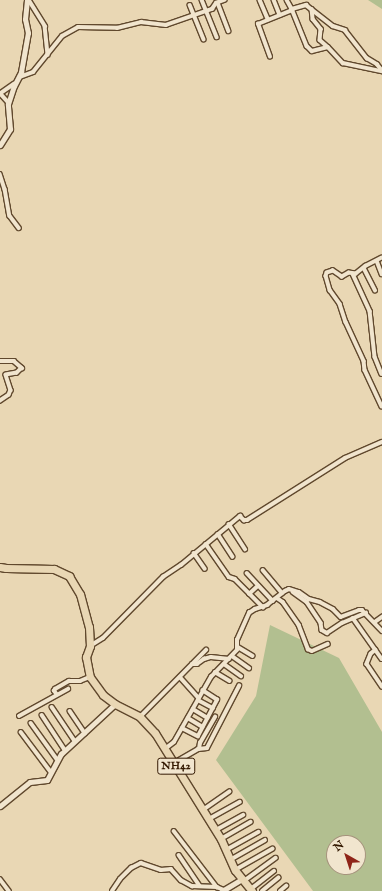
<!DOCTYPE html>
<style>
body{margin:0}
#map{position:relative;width:382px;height:891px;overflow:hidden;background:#e9d7b4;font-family:"IM FELL English",serif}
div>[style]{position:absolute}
.green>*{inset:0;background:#b2bf90}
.roads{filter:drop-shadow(1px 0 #60482d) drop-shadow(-1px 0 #60482d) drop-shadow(0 1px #60482d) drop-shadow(0 -1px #60482d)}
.street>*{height:3.5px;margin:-1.75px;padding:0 1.75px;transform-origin:1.75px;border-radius:1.75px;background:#f1e5ce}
.secondary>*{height:5px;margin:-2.5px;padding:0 2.5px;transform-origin:2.5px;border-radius:2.5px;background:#f1e5ce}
.highway>*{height:7px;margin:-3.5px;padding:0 3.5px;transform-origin:3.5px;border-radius:3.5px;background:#e9d7b4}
span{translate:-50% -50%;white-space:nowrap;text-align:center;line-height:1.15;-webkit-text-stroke:3.5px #f1e5ce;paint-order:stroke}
.shield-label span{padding:1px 3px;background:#f1e5ce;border:1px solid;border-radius:3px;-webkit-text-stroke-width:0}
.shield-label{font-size:11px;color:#331800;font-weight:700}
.north{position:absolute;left:326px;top:835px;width:40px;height:40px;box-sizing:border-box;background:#f1e5ce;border:1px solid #a5937c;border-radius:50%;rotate:321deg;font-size:11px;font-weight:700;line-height:16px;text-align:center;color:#331800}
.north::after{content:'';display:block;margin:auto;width:14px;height:18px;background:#8f2418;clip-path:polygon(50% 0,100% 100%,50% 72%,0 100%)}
</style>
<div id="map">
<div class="green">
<div style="clip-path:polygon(368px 0,382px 0,382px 9px)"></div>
<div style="clip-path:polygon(evenodd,270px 625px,339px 658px,382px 732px,382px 891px,313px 891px,216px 760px,256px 696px,270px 625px,334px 843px,358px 843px,358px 867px,334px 867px,334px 843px)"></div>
</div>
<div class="roads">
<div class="street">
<div style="left:29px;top:0;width:31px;rotate:58deg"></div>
<div style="left:45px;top:26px;width:29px;rotate:84deg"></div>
<div style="left:202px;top:0;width:40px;rotate:68deg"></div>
<div style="left:260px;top:0;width:21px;rotate:67deg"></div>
<div style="left:274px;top:0;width:16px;rotate:68deg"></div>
<div style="left:287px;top:0;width:10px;rotate:61deg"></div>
<div style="left:292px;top:9px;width:15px;rotate:-16deg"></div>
<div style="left:306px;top:5px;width:34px;rotate:38deg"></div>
<div style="left:333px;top:26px;width:13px;rotate:18deg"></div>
<div style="left:345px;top:30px;width:36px;rotate:52deg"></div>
<div style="left:367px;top:58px;width:12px;rotate:31deg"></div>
<div style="left:377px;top:64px;width:8px;rotate:50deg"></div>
<div style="left:218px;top:3px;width:30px;rotate:69deg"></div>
<div style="left:190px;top:5px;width:37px;rotate:68deg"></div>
<div style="left:292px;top:9px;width:40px;rotate:68deg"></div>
<div style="left:307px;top:46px;width:7px;rotate:45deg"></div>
<div style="left:312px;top:51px;width:16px;rotate:-14deg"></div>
<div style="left:328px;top:47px;width:22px;rotate:47deg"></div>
<div style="left:343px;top:63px;width:40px;rotate:12deg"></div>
<div style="left:312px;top:9px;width:10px;rotate:84deg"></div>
<div style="left:313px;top:19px;width:13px;rotate:51deg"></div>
<div style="left:321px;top:29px;width:11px;rotate:95deg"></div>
<div style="left:320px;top:40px;width:9px;rotate:41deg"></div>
<div style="left:270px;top:57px;width:35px;rotate:-110deg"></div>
<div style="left:258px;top:24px;width:37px;rotate:-22deg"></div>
<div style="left:20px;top:77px;width:14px;rotate:-21deg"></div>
<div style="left:33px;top:72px;width:46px;rotate:-51.1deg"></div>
<div style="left:62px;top:36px;width:18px;rotate:-29deg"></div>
<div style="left:78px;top:27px;width:39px;rotate:1deg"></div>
<div style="left:117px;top:28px;width:25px;rotate:-14deg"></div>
<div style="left:141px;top:22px;width:25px;rotate:7deg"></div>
<div style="left:166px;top:25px;width:49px;rotate:-19.2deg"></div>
<div style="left:212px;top:9px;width:7px;rotate:-56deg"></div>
<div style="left:216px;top:3px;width:9px;rotate:-21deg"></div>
<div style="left:0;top:93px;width:12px;rotate:48deg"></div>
<div style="left:1px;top:93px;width:16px;rotate:-35deg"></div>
<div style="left:0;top:174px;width:16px;rotate:72deg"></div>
<div style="left:5px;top:189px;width:27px;rotate:80deg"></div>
<div style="left:10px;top:216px;width:15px;rotate:53deg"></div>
<div style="left:382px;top:258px;width:18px;rotate:153deg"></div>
<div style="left:366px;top:266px;width:13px;rotate:141deg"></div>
<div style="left:356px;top:274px;width:7px;rotate:-172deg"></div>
<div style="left:349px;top:273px;width:8px;rotate:150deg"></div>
<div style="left:342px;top:277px;width:11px;rotate:-146deg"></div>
<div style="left:333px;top:271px;width:6px;rotate:162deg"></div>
<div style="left:327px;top:273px;width:3px;rotate:108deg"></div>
<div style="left:326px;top:276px;width:15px;rotate:74deg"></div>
<div style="left:330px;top:290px;width:17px;rotate:54deg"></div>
<div style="left:340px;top:304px;width:19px;rotate:72deg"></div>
<div style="left:346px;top:322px;width:43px;rotate:65.2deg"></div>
<div style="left:364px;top:361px;width:9px;rotate:84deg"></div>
<div style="left:365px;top:370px;width:40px;rotate:65deg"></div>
<div style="left:377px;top:261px;width:14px;rotate:69deg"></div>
<div style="left:364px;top:268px;width:25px;rotate:63deg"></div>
<div style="left:353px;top:274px;width:41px;rotate:65.3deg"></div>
<div style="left:370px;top:311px;width:46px;rotate:83.8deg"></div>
<div style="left:375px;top:357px;width:18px;rotate:68deg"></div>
<div style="left:0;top:361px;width:14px"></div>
<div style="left:14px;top:361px;width:11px;rotate:41deg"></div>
<div style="left:22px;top:368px;width:7px;rotate:135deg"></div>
<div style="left:17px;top:373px;width:11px;rotate:170deg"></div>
<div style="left:6px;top:375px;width:16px;rotate:72deg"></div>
<div style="left:11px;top:390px;width:5px;rotate:112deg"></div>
<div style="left:9px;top:395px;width:11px;rotate:146deg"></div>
<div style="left:229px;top:524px;width:30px;rotate:57deg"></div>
<div style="left:218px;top:534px;width:27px;rotate:57deg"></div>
<div style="left:206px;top:544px;width:40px;rotate:55.1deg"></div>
<div style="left:229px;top:577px;width:6px;rotate:18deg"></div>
<div style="left:235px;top:579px;width:40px;rotate:45deg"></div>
<div style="left:194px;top:553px;width:19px;rotate:55deg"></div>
<div style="left:263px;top:570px;width:30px;rotate:50deg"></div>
<div style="left:247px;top:573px;width:38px;rotate:47deg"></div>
<div style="left:293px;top:592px;width:17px;rotate:36deg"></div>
<div style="left:307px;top:602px;width:25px;rotate:56deg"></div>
<div style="left:321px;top:623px;width:7px;rotate:82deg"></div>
<div style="left:322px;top:630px;width:6px;rotate:31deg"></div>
<div style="left:327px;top:633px;width:18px;rotate:-34deg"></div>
<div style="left:342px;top:623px;width:26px;rotate:-23deg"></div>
<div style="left:249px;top:594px;width:12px;rotate:-42deg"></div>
<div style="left:277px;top:598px;width:7px;rotate:34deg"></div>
<div style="left:283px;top:602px;width:28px;rotate:55deg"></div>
<div style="left:299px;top:625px;width:26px;rotate:69deg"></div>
<div style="left:308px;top:649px;width:4px;rotate:27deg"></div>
<div style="left:312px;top:651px;width:17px;rotate:-24deg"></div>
<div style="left:353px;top:618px;width:50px;rotate:54.7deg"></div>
<div style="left:375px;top:622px;width:9px;rotate:-36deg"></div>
<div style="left:90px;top:646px;width:15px;rotate:-32deg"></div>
<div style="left:103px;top:638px;width:86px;rotate:-45.5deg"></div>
<div style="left:163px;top:577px;width:22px;rotate:-34deg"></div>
<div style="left:181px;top:565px;width:77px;rotate:-39.7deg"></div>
<div style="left:240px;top:516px;width:6px;rotate:45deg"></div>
<div style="left:244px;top:520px;width:3px"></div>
<div style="left:247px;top:520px;width:116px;rotate:-32.3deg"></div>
<div style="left:345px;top:458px;width:40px;rotate:-23.4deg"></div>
<div style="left:238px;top:647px;width:17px;rotate:31deg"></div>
<div style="left:376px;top:650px;width:6px;rotate:141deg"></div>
<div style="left:371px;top:654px;width:11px;rotate:112deg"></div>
<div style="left:367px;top:664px;width:27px;rotate:56deg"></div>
<div style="left:232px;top:656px;width:21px;rotate:35deg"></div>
<div style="left:192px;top:664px;width:5px"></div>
<div style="left:197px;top:664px;width:9px;rotate:-36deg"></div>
<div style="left:204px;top:659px;width:7px;rotate:-16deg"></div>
<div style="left:211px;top:657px;width:18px;rotate:6deg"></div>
<div style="left:224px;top:664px;width:21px;rotate:35deg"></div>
<div style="left:215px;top:672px;width:17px;rotate:31deg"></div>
<div style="left:180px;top:677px;width:28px;rotate:48deg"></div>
<div style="left:57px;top:695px;width:5px;rotate:-127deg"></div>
<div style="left:54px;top:691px;width:2px;rotate:-63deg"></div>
<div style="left:55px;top:689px;width:16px;rotate:-30deg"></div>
<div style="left:69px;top:681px;width:11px"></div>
<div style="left:80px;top:681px;width:11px;rotate:-22deg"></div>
<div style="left:198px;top:700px;width:17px;rotate:28deg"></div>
<div style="left:52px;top:707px;width:41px;rotate:55.9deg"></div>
<div style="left:193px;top:709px;width:17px;rotate:31deg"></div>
<div style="left:70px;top:711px;width:27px;rotate:56deg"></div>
<div style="left:42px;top:715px;width:42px;rotate:56.7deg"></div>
<div style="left:19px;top:716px;width:56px;rotate:-28.9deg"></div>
<div style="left:140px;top:717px;width:94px;rotate:-45.4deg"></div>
<div style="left:188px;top:718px;width:17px;rotate:31deg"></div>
<div style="left:31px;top:723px;width:44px;rotate:54.2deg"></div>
<div style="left:182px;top:728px;width:18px;rotate:27deg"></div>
<div style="left:198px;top:736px;width:41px;rotate:-62.2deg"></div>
<div style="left:217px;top:700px;width:17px;rotate:-147deg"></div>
<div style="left:21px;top:732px;width:50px;rotate:53.1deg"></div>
<div style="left:165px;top:749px;width:11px;rotate:-38deg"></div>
<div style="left:174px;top:742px;width:75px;rotate:-60.4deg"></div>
<div style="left:211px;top:677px;width:37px;rotate:-46deg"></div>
<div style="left:237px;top:650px;width:10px;rotate:-90deg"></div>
<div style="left:237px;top:640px;width:30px;rotate:-66deg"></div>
<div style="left:249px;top:613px;width:7px;rotate:-34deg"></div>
<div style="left:255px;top:609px;width:13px;rotate:-18deg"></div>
<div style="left:267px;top:605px;width:23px;rotate:-38deg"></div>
<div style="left:285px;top:591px;width:4px;rotate:-27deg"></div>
<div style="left:289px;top:589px;width:10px;rotate:17deg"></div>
<div style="left:299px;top:592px;width:12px;rotate:35deg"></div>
<div style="left:309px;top:599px;width:11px;rotate:15deg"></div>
<div style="left:320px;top:602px;width:15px;rotate:28deg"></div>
<div style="left:333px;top:609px;width:11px;rotate:45deg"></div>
<div style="left:341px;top:617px;width:19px;rotate:-21deg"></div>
<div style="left:359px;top:610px;width:3px"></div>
<div style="left:362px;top:610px;width:29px;rotate:46deg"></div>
<div style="left:199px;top:749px;width:6px;rotate:-81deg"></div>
<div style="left:200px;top:743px;width:30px;rotate:-60deg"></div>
<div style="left:174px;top:763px;width:28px;rotate:-30deg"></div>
<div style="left:198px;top:749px;width:9px;rotate:-6deg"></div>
<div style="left:207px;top:748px;width:70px;rotate:-62.7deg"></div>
<div style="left:203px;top:810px;width:32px;rotate:-35deg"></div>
<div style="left:209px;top:819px;width:35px;rotate:-29deg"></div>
<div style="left:216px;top:830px;width:31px;rotate:-29deg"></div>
<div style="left:174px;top:831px;width:71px;rotate:52.5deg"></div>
<div style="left:221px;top:839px;width:34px;rotate:-30deg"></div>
<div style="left:226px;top:850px;width:37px;rotate:-29deg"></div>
<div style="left:179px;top:855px;width:37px;rotate:56deg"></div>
<div style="left:230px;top:860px;width:40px;rotate:-29.7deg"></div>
<div style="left:235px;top:870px;width:43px;rotate:-29.6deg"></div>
<div style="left:0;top:879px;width:15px;rotate:53deg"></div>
<div style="left:244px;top:881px;width:39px;rotate:-36deg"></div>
<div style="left:251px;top:889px;width:29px;rotate:-38deg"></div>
<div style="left:112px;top:891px;width:14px;rotate:-56deg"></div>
<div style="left:120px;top:879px;width:16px;rotate:-45deg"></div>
<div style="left:131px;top:868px;width:11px;rotate:-27deg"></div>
<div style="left:141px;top:863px;width:21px;rotate:19deg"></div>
<div style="left:161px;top:870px;width:10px;rotate:-6deg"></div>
<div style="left:171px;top:869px;width:15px;rotate:48deg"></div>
<div style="left:181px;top:880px;width:13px;rotate:29deg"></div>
<div style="left:192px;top:886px;width:25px;rotate:2deg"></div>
<div style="left:217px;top:887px;width:8px;rotate:23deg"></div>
<div style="left:262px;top:891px;width:21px;rotate:-39deg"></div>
<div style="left:280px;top:891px;width:8px;rotate:-40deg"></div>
</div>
<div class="secondary">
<div style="left:0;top:145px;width:19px;rotate:-58deg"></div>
<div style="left:10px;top:129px;width:25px;rotate:-95deg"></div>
<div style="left:8px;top:104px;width:19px;rotate:-72deg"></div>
<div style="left:14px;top:86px;width:16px;rotate:-63deg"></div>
<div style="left:21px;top:72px;width:40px;rotate:-80deg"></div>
<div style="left:28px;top:33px;width:14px;rotate:-102deg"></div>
<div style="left:25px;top:19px;width:19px;rotate:-84deg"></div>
<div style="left:0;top:806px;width:38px;rotate:-39deg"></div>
<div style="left:30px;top:782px;width:17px;rotate:-7deg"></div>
<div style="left:47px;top:780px;width:30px;rotate:-62deg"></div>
<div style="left:61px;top:754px;width:74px;rotate:-42.8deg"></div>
<div style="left:222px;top:891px;width:23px;rotate:-31deg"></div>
</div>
<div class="highway">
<div style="left:0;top:567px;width:6px;rotate:9deg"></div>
<div style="left:6px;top:568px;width:48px;rotate:1.2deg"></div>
<div style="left:54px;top:569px;width:17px;rotate:25deg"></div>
<div style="left:69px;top:576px;width:21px;rotate:59deg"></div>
<div style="left:80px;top:594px;width:34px;rotate:75deg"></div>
<div style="left:89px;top:627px;width:19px;rotate:87deg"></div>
<div style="left:90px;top:646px;width:12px;rotate:110deg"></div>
<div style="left:86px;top:657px;width:20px;rotate:79deg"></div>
<div style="left:90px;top:677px;width:22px;rotate:54deg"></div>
<div style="left:103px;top:695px;width:15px;rotate:37deg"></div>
<div style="left:115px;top:704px;width:28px;rotate:27deg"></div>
<div style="left:140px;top:717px;width:22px;rotate:47deg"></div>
<div style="left:155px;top:733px;width:125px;rotate:58.1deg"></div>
<div style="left:221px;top:839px;width:34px;rotate:66deg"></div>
<div style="left:235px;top:870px;width:27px;rotate:51deg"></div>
</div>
</div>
<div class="shield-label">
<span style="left:176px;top:766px">NH42</span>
</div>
<div class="north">N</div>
</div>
